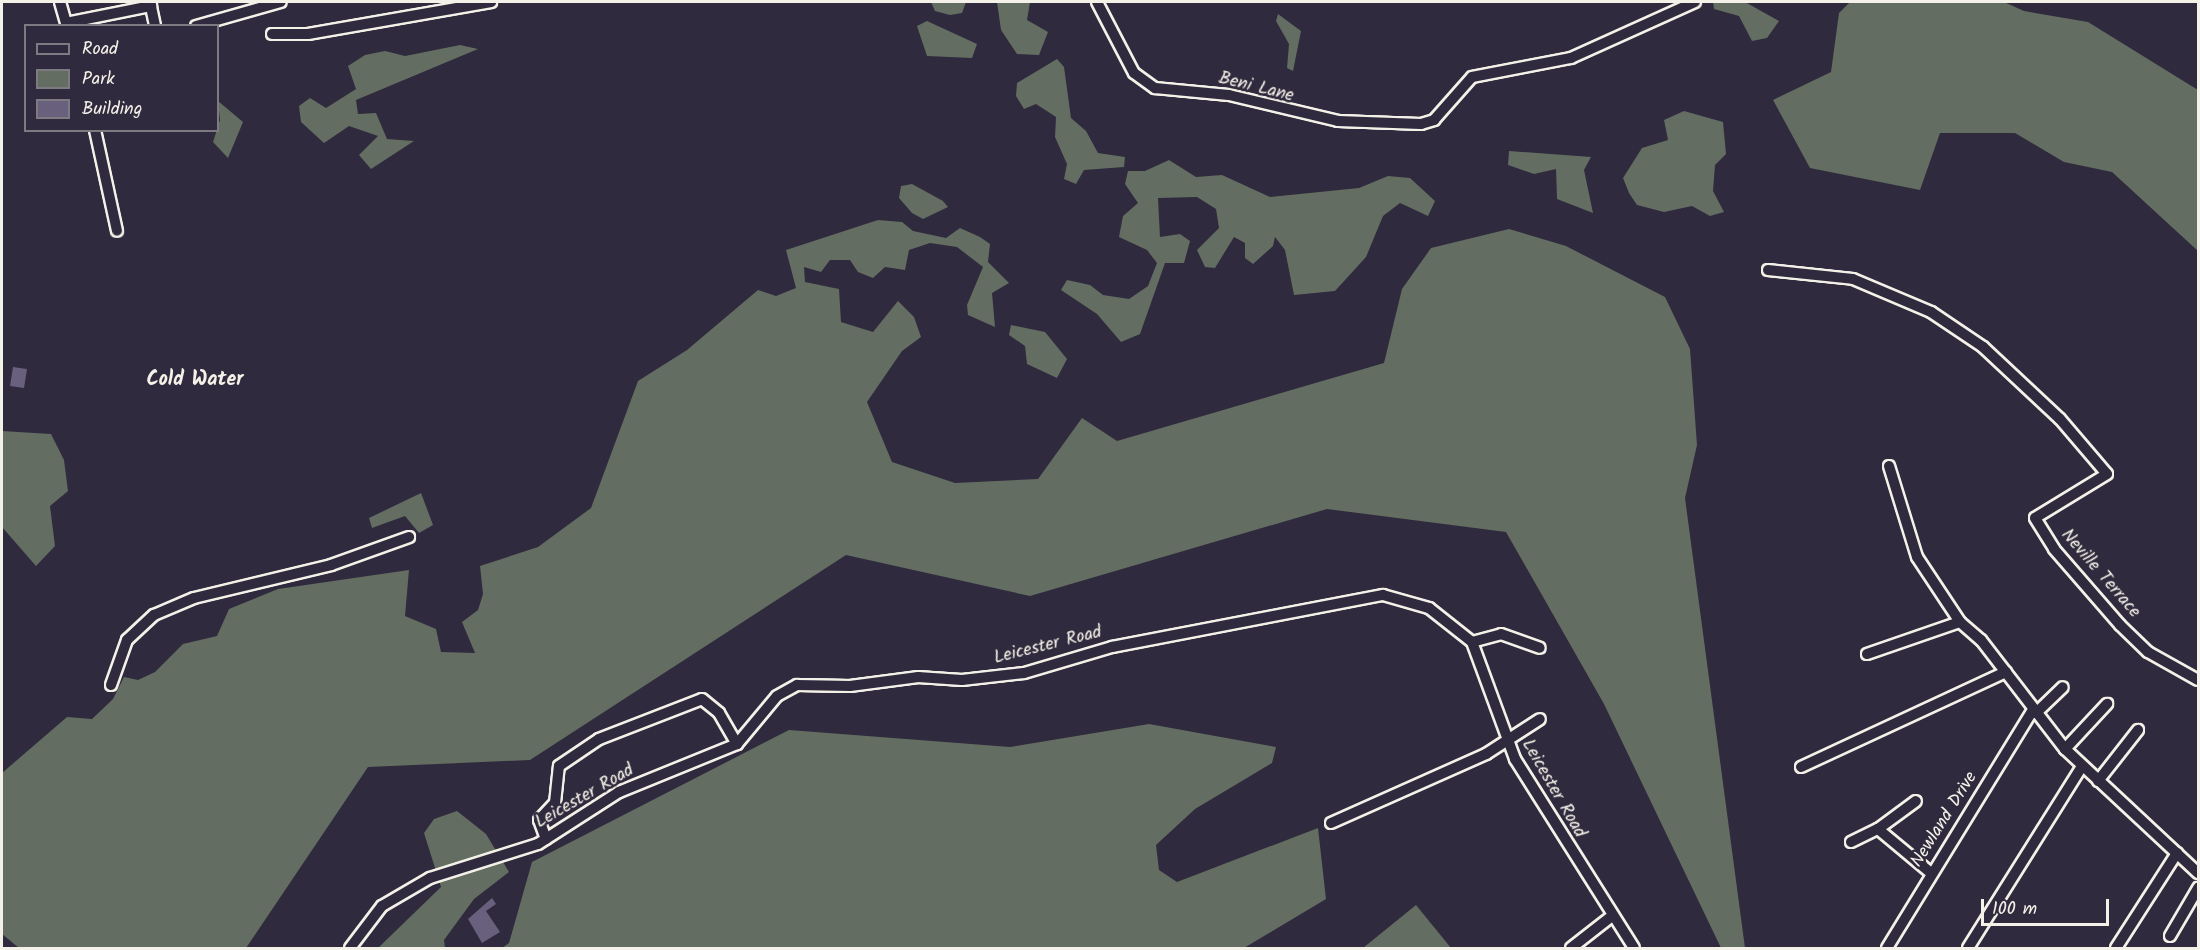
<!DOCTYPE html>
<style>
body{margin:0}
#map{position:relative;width:2200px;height:950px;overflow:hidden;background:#2f2a3d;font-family:Kalam,sans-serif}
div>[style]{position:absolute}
.green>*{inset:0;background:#636d61}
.building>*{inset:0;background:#69607d}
.roads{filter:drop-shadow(2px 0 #f4f1e8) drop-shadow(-2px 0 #f4f1e8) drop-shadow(0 2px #f4f1e8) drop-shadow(0 -2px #f4f1e8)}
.minor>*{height:10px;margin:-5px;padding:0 5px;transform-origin:5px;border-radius:5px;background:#2f2a3d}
span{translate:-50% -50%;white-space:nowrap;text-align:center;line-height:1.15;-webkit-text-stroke:5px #2f2a3d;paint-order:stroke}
.street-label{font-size:18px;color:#f4f1e8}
.neighbourhood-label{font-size:20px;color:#f4f1e8;font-weight:700}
.frame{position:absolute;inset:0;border:3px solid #f4f1e8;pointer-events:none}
.legend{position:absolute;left:24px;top:24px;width:195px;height:108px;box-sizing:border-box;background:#2f2a3d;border:2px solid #7e7a81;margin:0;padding:8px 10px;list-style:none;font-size:18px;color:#f4f1e8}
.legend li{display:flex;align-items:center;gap:12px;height:30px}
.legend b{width:30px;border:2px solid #7e7a81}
.scale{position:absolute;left:1981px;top:899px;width:128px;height:27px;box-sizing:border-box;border:3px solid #f4f1e8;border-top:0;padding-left:8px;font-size:18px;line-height:21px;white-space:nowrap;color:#f4f1e8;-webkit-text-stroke:4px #2f2a3d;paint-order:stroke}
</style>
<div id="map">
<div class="green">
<div style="clip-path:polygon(931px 2px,966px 2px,962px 13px,950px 15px,935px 11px)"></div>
<div style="clip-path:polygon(997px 2px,1030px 2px,1027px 20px,1048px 32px,1039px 55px,1017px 54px,1001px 30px)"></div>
<div style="clip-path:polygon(1713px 2px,1745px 2px,1779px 21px,1767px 38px,1752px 41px,1739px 16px,1714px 9px)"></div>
<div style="clip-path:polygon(1850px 2px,2004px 2px,2024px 11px,2088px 22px,2198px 90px,2198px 251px,2112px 172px,2064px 162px,2015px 133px,1940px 133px,1920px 190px,1810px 168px,1773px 100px,1831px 72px,1839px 13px)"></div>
<div style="clip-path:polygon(1278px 14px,1301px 31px,1293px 71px,1287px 68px,1289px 44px,1276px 21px)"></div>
<div style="clip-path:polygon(927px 21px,977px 44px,972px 58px,927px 56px,917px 26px)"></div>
<div style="clip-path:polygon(460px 45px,478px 49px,356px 100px,358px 114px,376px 113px,387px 139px,414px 141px,371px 169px,359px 155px,378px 136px,349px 126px,324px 143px,301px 122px,299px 106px,310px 98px,326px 108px,356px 89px,348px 66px,365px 55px,385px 51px,405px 56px)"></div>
<div style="clip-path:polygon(1057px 59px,1064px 67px,1071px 118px,1086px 131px,1098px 153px,1125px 157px,1124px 167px,1084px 170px,1076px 184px,1064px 179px,1067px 164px,1055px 137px,1056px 117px,1036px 104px,1024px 109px,1016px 96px,1017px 83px)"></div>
<div style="clip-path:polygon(218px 101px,243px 122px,228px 158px,213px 142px,220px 120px)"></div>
<div style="clip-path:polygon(1684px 111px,1723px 122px,1726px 154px,1715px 165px,1713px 191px,1724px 212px,1710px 216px,1692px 206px,1664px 212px,1637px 205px,1629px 193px,1623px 178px,1642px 148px,1668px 140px,1664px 120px)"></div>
<div style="clip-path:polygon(1509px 151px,1591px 157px,1584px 170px,1593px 213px,1557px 199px,1556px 169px,1534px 174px,1508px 165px)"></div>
<div style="clip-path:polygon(1169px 160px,1196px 177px,1222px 175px,1270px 197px,1359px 188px,1388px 176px,1410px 178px,1435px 201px,1428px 216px,1400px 203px,1383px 216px,1366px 257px,1335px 291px,1294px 295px,1285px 250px,1275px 237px,1273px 246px,1253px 264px,1245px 258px,1245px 243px,1234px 237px,1215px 268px,1205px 267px,1197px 250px,1219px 228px,1216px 209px,1197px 197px,1158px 198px,1160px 237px,1180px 234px,1190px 241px,1184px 263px,1165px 263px,1140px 334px,1121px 342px,1097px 314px,1061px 290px,1067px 280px,1090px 285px,1103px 295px,1129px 299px,1148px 286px,1157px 263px,1147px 250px,1119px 237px,1123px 216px,1138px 203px,1125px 184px,1128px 171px,1145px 171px)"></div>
<div style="clip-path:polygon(912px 184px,943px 201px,948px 207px,923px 219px,912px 213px,899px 198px,901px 186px)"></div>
<div style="clip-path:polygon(878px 220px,902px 222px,913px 231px,946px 238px,960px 228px,980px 237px,990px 244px,988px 262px,1009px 283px,992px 293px,995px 327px,968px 315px,967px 305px,983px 267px,957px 247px,930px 243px,909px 250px,905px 270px,885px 267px,873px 278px,858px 272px,850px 260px,830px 260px,821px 272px,804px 267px,805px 282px,839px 289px,841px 322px,873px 332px,898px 301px,914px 317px,921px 337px,902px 351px,867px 402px,892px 462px,955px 483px,1038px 479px,1082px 418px,1117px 441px,1384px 363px,1402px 289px,1431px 248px,1509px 229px,1566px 246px,1665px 297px,1690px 349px,1697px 445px,1685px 498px,1745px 948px,1721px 948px,1604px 704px,1506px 532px,1327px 509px,1030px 596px,846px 555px,530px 760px,368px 767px,246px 948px,19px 948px,2px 934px,2px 773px,67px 717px,92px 719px,113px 699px,124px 677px,138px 680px,155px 672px,183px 644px,217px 636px,229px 609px,278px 589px,409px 570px,405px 616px,436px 629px,441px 652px,475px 653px,462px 622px,478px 610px,483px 594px,480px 566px,538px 547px,591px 508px,638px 381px,687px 350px,758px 290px,776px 296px,796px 288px,786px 250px)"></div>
<div style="clip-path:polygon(1011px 325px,1045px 332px,1067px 359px,1057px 378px,1027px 364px,1025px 346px,1009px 335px)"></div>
<div style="clip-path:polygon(2px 431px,51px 434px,64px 460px,68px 491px,50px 506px,55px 546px,36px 566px,2px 527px)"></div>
<div style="clip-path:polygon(421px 493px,433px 525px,419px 533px,405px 516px,372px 528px,369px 518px)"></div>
<div style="clip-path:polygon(1149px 724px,1276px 747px,1272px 763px,1195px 809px,1156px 845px,1159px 870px,1177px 882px,1318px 828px,1326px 899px,1244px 948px,502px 948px,509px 943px,532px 862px,789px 730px,1010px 747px)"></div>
<div style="clip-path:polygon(457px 811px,486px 834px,509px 872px,474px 899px,444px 940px,445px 948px,378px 948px,441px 887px,424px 833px,434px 819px)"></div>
<div style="clip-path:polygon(1416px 905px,1451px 948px,1363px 948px)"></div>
</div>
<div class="building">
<div style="clip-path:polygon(13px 367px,27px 369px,24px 388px,10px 386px)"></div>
<div style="clip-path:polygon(492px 898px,496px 904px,486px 911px,500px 932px,482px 943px,468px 919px)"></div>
</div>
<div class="roads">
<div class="minor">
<div style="left:60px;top:2px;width:22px;rotate:74deg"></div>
<div style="left:66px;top:23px;width:87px;rotate:-11.3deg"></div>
<div style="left:150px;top:2px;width:25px;rotate:78deg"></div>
<div style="left:1097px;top:2px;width:80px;rotate:62.5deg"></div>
<div style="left:1134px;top:73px;width:26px;rotate:36deg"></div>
<div style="left:1155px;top:88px;width:74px;rotate:5.4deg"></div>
<div style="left:1229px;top:95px;width:112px;rotate:13.4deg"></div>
<div style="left:1338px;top:121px;width:83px;rotate:2.1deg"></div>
<div style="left:1421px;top:124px;width:14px;rotate:-17deg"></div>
<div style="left:1434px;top:120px;width:57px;rotate:-48.5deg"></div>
<div style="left:1472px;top:77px;width:101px;rotate:-10.9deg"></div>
<div style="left:1571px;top:58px;width:136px;rotate:-24.3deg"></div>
<div style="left:196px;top:26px;width:88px;rotate:-15.8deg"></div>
<div style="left:272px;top:34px;width:36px"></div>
<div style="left:308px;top:34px;width:186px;rotate:-9.9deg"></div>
<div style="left:95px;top:130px;width:103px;rotate:77.7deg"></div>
<div style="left:1768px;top:270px;width:85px;rotate:6deg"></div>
<div style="left:1853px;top:279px;width:85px;rotate:22.9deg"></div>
<div style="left:1931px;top:312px;width:63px;rotate:33.9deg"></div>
<div style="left:1983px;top:347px;width:105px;rotate:43.1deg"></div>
<div style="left:2060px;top:419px;width:72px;rotate:49.5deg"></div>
<div style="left:2107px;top:474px;width:84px;rotate:148.6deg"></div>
<div style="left:2035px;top:518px;width:36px;rotate:58deg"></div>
<div style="left:2054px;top:549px;width:101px;rotate:49deg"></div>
<div style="left:2120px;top:625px;width:39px;rotate:44deg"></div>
<div style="left:2148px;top:652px;width:57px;rotate:29.2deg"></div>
<div style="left:1889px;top:466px;width:95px;rotate:72.9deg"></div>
<div style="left:1917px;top:557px;width:78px;rotate:56.5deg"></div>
<div style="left:1960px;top:622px;width:28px;rotate:41deg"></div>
<div style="left:1981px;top:640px;width:138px;rotate:52.4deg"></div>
<div style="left:2065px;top:749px;width:182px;rotate:43deg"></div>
<div style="left:1472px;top:642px;width:30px;rotate:-15deg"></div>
<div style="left:1501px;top:634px;width:41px;rotate:19.7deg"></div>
<div style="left:1867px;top:654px;width:98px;rotate:-19deg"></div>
<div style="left:111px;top:685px;width:48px;rotate:-70.4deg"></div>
<div style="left:127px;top:640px;width:37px;rotate:-43deg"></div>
<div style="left:154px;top:615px;width:43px;rotate:-23deg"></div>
<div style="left:194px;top:598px;width:141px;rotate:-13.5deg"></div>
<div style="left:331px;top:565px;width:83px;rotate:-19.7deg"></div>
<div style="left:2036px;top:713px;width:37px;rotate:-44deg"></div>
<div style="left:2065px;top:749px;width:62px;rotate:-47deg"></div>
<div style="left:1801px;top:767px;width:226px;rotate:-24.9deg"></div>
<div style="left:2098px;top:781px;width:65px;rotate:-51.9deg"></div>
<div style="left:1331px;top:823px;width:170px;rotate:-24deg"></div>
<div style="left:1486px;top:754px;width:64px;rotate:-32.9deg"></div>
<div style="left:1878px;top:829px;width:47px;rotate:-36.4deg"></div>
<div style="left:546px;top:839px;width:20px;rotate:-110deg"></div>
<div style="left:539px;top:820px;width:23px;rotate:-47deg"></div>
<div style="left:555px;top:803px;width:37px;rotate:-84deg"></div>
<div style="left:559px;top:766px;width:48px;rotate:-34deg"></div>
<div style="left:599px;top:739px;width:110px;rotate:-21.2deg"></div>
<div style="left:702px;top:699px;width:22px;rotate:39deg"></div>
<div style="left:719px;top:713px;width:36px;rotate:60deg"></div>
<div style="left:1851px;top:842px;width:30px;rotate:-26deg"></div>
<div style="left:1878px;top:829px;width:69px;rotate:39.7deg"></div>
<div style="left:2170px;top:936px;width:56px;rotate:-59.7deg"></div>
<div style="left:350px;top:948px;width:53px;rotate:-52.7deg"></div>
<div style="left:382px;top:906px;width:56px;rotate:-30.3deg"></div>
<div style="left:430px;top:878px;width:113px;rotate:-17.5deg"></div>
<div style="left:538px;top:844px;width:96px;rotate:-32.7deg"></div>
<div style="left:619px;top:792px;width:127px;rotate:-22.1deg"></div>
<div style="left:737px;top:744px;width:62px;rotate:-50.2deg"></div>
<div style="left:777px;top:696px;width:23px;rotate:-29deg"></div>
<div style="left:797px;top:685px;width:53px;rotate:1.1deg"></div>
<div style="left:850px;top:686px;width:69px;rotate:-7.5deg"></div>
<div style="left:918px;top:677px;width:44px;rotate:3.9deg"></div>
<div style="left:962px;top:680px;width:62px;rotate:-6.4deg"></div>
<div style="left:1024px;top:673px;width:92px;rotate:-16.5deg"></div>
<div style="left:1112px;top:647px;width:276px;rotate:-10.9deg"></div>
<div style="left:1383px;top:595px;width:48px;rotate:15.8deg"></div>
<div style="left:1429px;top:608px;width:55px;rotate:38.3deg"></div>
<div style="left:1472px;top:642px;width:125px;rotate:69.8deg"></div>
<div style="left:1515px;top:759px;width:223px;rotate:57.8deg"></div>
<div style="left:1571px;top:948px;width:52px;rotate:-38deg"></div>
<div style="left:1887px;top:948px;width:279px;rotate:-58.5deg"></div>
<div style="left:1968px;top:948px;width:215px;rotate:-57.9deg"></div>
<div style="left:2116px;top:948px;width:113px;rotate:-57.3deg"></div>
</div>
</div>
<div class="street-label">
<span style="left:1256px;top:88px;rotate:14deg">Beni Lane</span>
<span style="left:2100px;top:574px;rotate:49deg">Neville Terrace</span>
<span style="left:1048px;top:646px;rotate:-14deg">Leicester Road</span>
<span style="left:1553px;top:789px;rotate:60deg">Leicester Road</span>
<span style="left:585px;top:797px;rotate:-30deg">Leicester Road</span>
<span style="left:1945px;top:820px;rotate:-58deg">Newland Drive</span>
</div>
<div class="neighbourhood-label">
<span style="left:195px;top:380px">Cold Water</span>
</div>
<div class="frame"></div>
<ul class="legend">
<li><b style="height:8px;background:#2f2a3d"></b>Road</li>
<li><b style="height:16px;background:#636d61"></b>Park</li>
<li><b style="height:16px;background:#69607d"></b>Building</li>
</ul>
<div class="scale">100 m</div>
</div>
